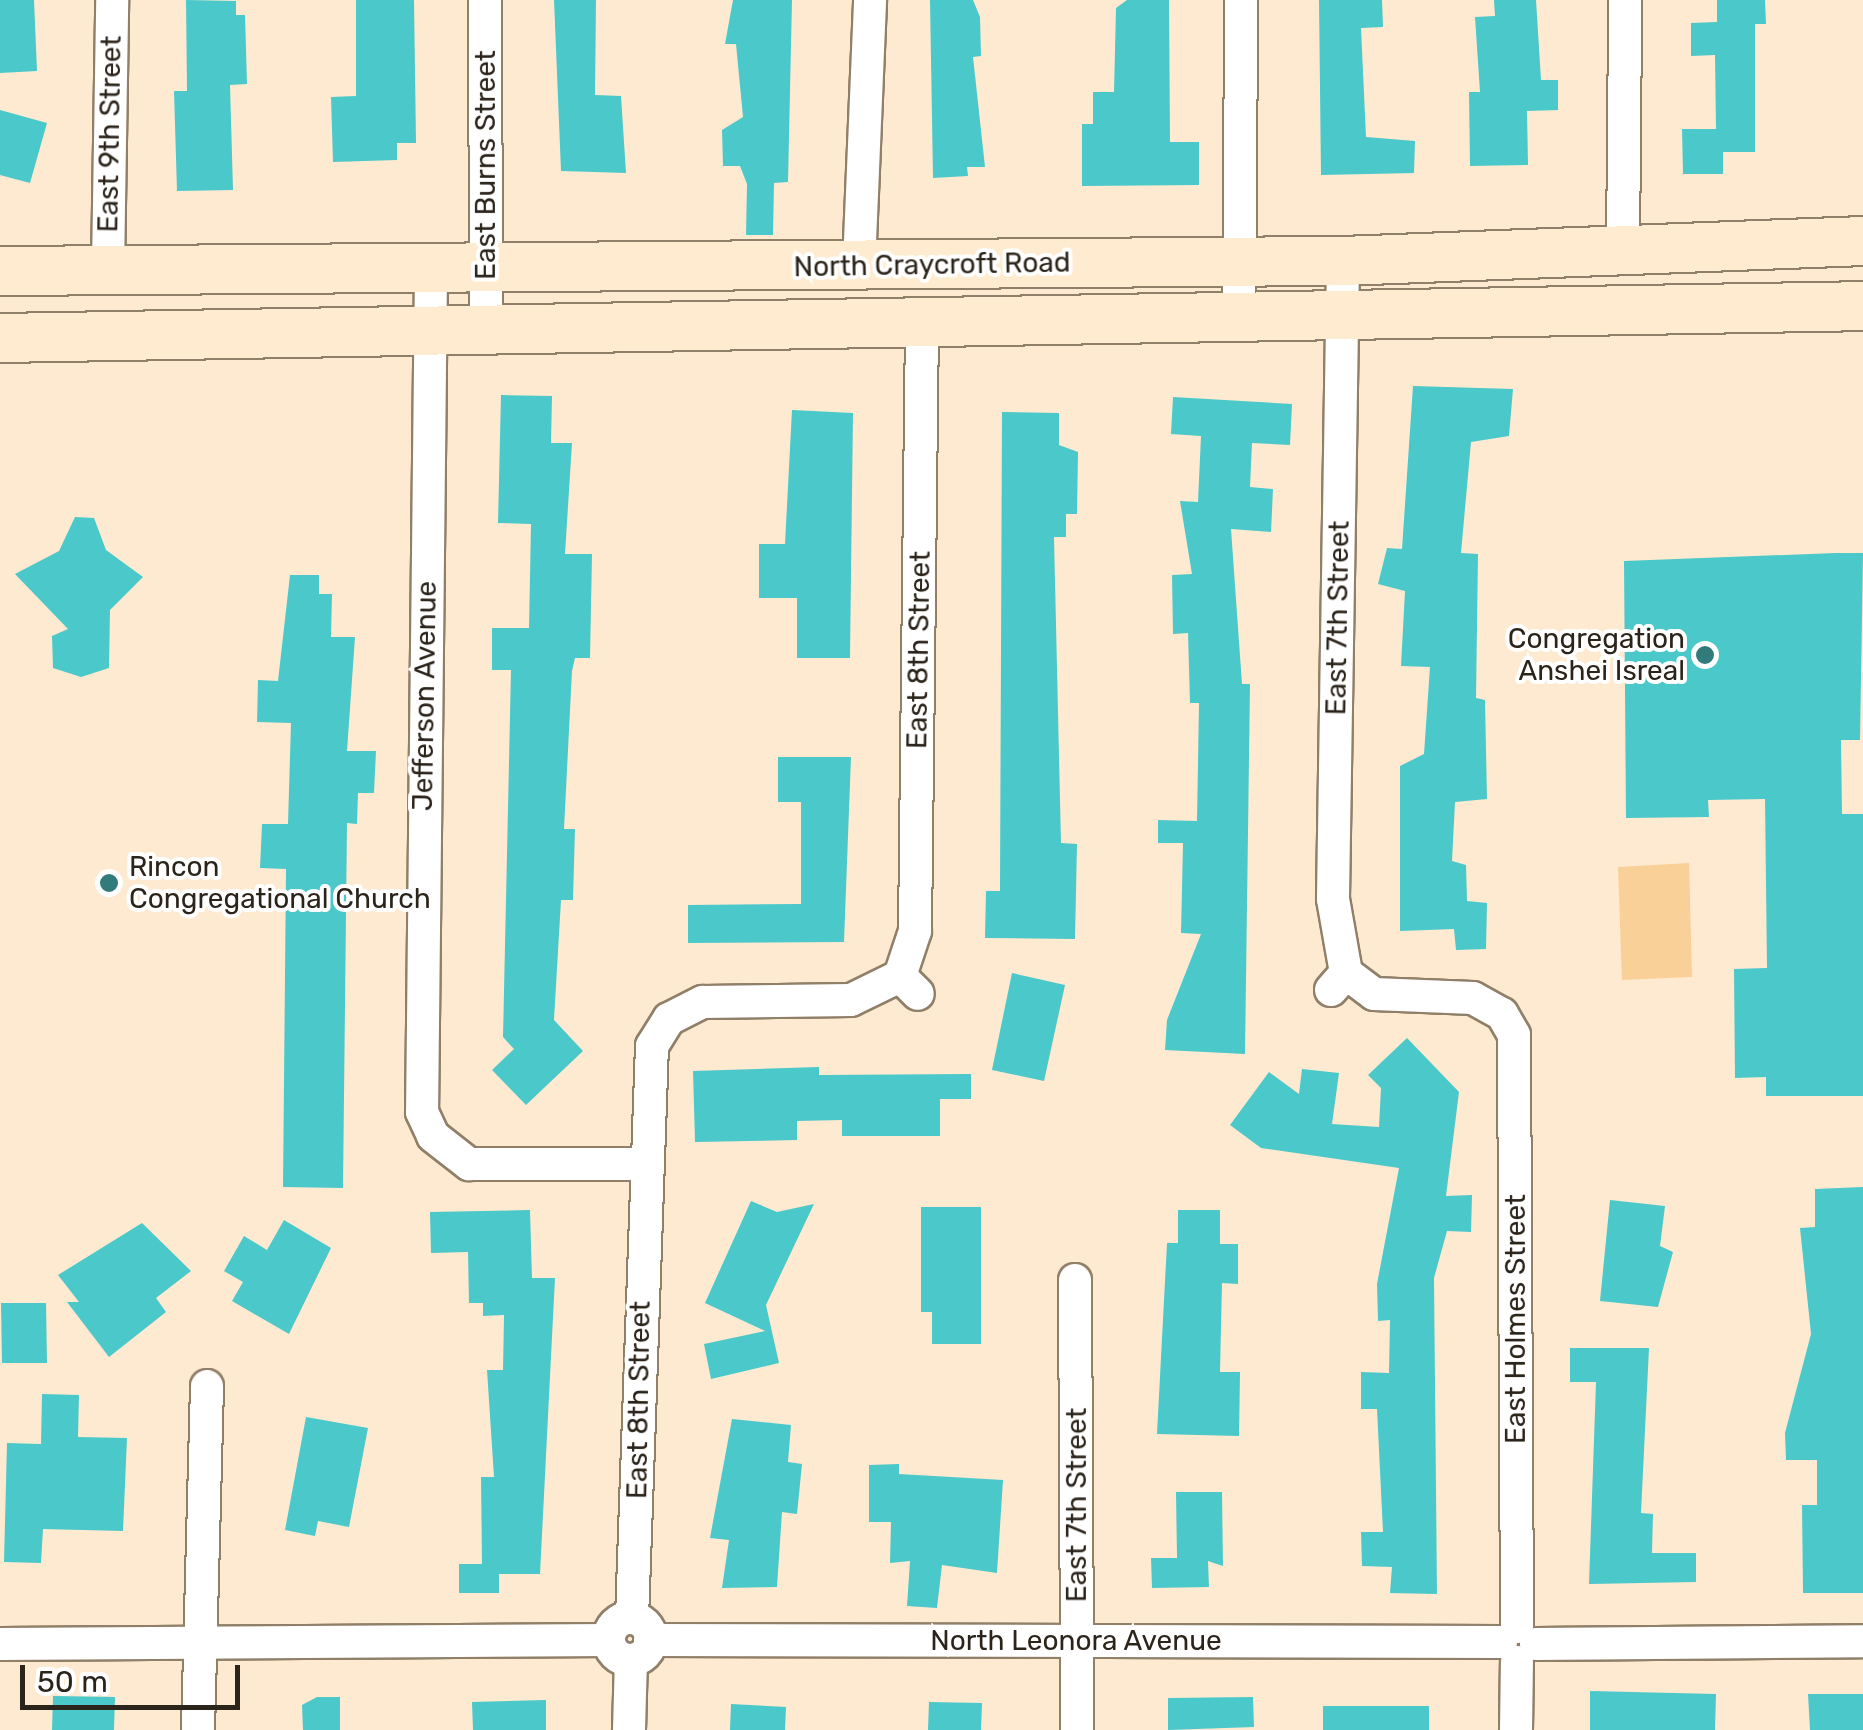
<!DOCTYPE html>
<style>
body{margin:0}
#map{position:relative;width:1863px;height:1730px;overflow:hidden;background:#fdead1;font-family:Rubik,sans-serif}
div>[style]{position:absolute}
.green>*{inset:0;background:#fad099}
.building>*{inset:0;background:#4bc8c9}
.roads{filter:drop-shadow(2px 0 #907f69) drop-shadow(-2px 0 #907f69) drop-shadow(0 2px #907f69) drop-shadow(0 -2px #907f69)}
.street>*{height:32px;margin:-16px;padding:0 16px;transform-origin:16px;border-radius:16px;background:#fff}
.street>.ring{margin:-16px;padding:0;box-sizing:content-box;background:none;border:32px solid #fff;border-radius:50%}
.secondary>*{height:48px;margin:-24px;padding:0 24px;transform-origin:24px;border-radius:24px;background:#feebd0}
.dots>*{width:28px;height:28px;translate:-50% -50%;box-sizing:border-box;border:5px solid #fff;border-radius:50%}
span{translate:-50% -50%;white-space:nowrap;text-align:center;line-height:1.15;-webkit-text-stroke:8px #fff;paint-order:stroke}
.street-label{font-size:28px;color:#2b241b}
.poi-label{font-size:28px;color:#2b241b}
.right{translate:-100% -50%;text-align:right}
.left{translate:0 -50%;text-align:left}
.scale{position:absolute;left:20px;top:1665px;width:220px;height:45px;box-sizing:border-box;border:5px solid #2b241b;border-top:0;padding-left:12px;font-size:30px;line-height:35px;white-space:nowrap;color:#2b241b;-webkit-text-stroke:8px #fff;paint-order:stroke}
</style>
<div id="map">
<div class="green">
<div style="clip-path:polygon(1689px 863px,1692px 977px,1622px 980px,1618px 867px)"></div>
</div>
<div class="building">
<div style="clip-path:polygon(0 0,34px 0,37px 71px,0 73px)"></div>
<div style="clip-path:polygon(186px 0,236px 1px,236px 15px,245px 15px,247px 84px,230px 85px,233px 190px,177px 191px,174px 91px,187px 91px)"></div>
<div style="clip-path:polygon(356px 0,414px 0,416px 143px,397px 143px,397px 160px,333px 162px,331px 97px,356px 96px)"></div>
<div style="clip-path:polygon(554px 0,596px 0,595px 95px,621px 96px,626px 173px,561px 171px)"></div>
<div style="clip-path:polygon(733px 0,792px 0,788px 182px,774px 183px,773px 235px,746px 235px,747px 184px,740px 166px,723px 166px,722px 130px,743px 117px,736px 44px,725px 44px)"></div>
<div style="clip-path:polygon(930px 0,973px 0,980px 17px,981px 56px,973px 57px,985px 167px,967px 167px,968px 176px,933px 178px)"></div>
<div style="clip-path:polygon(1127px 0,1169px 0,1170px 142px,1199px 142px,1199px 185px,1082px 186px,1082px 124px,1093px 124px,1093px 92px,1114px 92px,1116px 8px)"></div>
<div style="clip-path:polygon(1319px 0,1382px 0,1383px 27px,1361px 28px,1366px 137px,1415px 141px,1414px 173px,1321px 175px)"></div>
<div style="clip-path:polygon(1494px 0,1536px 0,1541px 80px,1558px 80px,1558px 110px,1527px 111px,1528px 165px,1470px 166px,1469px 92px,1480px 92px,1475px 17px,1495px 16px)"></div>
<div style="clip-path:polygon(1717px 0,1765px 0,1766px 24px,1755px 24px,1755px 152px,1723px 152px,1723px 174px,1683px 174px,1682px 129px,1716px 129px,1715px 55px,1691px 56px,1691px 23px,1717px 22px)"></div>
<div style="clip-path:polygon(0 110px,47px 123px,30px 183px,0 175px)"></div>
<div style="clip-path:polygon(1413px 386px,1513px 389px,1509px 436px,1471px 442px,1461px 553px,1478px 554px,1476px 698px,1485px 700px,1487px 799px,1455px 802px,1452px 861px,1466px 865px,1467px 901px,1487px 903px,1486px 949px,1456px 950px,1454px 929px,1400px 931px,1400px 766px,1424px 754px,1430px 667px,1401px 666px,1405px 591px,1378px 584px,1387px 548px,1402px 549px)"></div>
<div style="clip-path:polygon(501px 395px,552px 396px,551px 443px,572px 443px,565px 554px,592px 554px,590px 658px,575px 658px,572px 671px,564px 829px,575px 829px,573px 900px,561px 900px,554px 1020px,583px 1051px,526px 1105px,492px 1070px,514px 1049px,503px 1037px,511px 670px,492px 670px,492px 628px,529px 628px,531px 524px,498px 523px)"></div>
<div style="clip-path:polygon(1173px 397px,1292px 404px,1290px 445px,1252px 443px,1250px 487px,1273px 489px,1271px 532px,1231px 529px,1242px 684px,1250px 684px,1245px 1054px,1165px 1050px,1167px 1020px,1201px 934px,1181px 933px,1183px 843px,1158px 843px,1158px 820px,1197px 821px,1199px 703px,1190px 703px,1188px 633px,1173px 634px,1172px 575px,1192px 574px,1180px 501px,1198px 502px,1201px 436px,1171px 434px)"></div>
<div style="clip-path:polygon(792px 410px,853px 413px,850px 658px,797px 658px,797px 598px,759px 598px,759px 544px,785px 544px)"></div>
<div style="clip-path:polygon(1002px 412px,1059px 413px,1059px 445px,1078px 452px,1077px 514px,1066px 514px,1066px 537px,1054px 537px,1061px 843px,1077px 844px,1075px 939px,985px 938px,986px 891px,1000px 891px)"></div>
<div style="clip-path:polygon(75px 517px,94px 518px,106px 550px,143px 577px,110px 610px,109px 668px,81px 677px,53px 668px,52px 636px,68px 629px,15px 574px,59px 551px)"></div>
<div style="clip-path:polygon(1836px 553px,1863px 553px,1860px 740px,1841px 740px,1842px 814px,1863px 814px,1863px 1096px,1766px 1096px,1766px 1077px,1735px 1078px,1734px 969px,1767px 968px,1765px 799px,1708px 800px,1709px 817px,1626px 818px,1624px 561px)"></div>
<div style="clip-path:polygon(290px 575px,319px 575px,319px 594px,332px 594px,331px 637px,355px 637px,347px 751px,376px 751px,374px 793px,358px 793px,357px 824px,347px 823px,343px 1188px,283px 1187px,286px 869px,260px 868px,262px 824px,288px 824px,291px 723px,257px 722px,258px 680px,278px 681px)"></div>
<div style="clip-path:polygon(778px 757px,851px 757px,844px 942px,688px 943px,688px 905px,801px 904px,801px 802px,778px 802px)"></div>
<div style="clip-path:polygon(1012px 973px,1065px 985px,1044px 1081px,992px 1070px)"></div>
<div style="clip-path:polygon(1407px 1038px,1459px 1092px,1446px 1196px,1472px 1195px,1471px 1232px,1447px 1231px,1434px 1278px,1437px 1594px,1390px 1593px,1392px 1567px,1362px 1566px,1361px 1532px,1383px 1532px,1377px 1409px,1361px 1409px,1361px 1372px,1389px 1373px,1390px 1320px,1378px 1321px,1377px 1284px,1399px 1168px,1261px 1148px,1230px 1125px,1269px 1072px,1299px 1094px,1302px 1069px,1339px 1073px,1332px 1124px,1379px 1127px,1381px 1088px,1368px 1075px)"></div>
<div style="clip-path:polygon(819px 1067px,819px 1075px,971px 1074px,971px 1099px,940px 1099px,940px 1136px,842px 1136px,842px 1120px,797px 1121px,797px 1140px,695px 1142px,693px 1071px)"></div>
<div style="clip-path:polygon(1863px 1187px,1863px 1593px,1803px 1593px,1802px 1505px,1817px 1505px,1817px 1460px,1786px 1460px,1785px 1433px,1811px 1334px,1800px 1228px,1815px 1227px,1815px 1189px)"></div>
<div style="clip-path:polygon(1610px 1200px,1665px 1206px,1660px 1246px,1673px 1252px,1658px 1307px,1600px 1301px)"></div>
<div style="clip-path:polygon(751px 1201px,777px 1212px,814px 1204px,766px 1305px,779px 1363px,711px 1379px,704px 1344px,765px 1331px,705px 1303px)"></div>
<div style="clip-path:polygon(921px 1207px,981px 1207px,981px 1344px,932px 1344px,932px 1312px,921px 1312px)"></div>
<div style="clip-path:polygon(530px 1210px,532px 1278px,555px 1278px,540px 1574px,499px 1574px,499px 1593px,459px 1593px,459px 1564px,482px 1564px,481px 1477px,494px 1477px,487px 1370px,503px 1370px,504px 1315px,483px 1316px,483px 1303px,469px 1303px,468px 1252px,431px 1253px,430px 1212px)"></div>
<div style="clip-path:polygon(1178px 1210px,1220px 1210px,1220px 1244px,1238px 1244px,1238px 1284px,1222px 1283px,1220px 1372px,1240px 1372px,1239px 1436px,1157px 1434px,1167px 1243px,1178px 1243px)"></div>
<div style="clip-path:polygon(284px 1220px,331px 1248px,289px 1334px,232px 1301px,243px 1282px,224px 1271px,244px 1236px,267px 1250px)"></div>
<div style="clip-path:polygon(142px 1223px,191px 1271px,156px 1298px,166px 1312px,109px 1357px,67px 1302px,79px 1302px,58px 1275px)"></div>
<div style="clip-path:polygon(1px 1303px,46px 1303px,47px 1363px,2px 1363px)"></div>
<div style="clip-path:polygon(1570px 1348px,1649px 1348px,1641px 1513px,1653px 1514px,1652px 1553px,1696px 1553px,1696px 1582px,1589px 1584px,1596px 1382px,1570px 1382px)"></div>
<div style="clip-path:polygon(42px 1394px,79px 1395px,78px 1437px,127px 1438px,123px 1531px,43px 1529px,41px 1563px,4px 1562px,7px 1443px,41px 1444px)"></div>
<div style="clip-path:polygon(306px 1417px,368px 1428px,349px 1527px,318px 1521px,315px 1536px,285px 1530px)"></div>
<div style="clip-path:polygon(732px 1419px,791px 1425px,788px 1462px,802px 1464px,797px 1514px,782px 1512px,777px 1587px,722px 1588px,729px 1540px,710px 1538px)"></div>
<div style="clip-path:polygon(899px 1464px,899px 1474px,1003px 1480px,997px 1573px,942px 1565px,937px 1608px,907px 1606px,910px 1561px,890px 1563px,891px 1522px,869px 1522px,869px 1465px)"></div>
<div style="clip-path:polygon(1176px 1492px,1222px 1492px,1223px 1566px,1208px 1561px,1209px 1587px,1152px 1588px,1151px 1558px,1177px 1558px)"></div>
<div style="clip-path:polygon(1590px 1691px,1716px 1694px,1715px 1730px,1590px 1730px)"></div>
<div style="clip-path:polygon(1808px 1694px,1863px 1694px,1863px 1730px,1810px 1730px)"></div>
<div style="clip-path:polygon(53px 1696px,115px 1697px,114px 1730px,52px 1730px)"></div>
<div style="clip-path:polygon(317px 1697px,340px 1697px,340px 1730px,303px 1730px,302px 1705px)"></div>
<div style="clip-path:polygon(1253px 1697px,1254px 1727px,1168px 1730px,1168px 1698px)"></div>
<div style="clip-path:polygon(546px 1700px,546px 1730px,473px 1730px,472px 1702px)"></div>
<div style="clip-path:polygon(929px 1702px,982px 1703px,981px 1730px,928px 1730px)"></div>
<div style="clip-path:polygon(731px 1704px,786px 1707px,785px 1730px,730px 1730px)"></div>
<div style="clip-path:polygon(1323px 1706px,1429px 1706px,1429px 1730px,1323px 1730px)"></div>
</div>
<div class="roads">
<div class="street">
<div style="left:485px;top:0;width:329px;rotate:89.8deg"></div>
<div style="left:1623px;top:250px;width:250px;rotate:-89.5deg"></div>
<div style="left:1343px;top:261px;width:638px;rotate:90.9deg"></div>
<div style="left:1333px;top:899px;width:75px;rotate:80deg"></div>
<div style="left:859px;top:265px;width:265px;rotate:-87.6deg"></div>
<div style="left:108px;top:269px;width:269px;rotate:-89.1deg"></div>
<div style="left:431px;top:272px;width:840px;rotate:90.61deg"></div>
<div style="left:422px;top:1112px;width:26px;rotate:65deg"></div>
<div style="left:433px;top:1136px;width:46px;rotate:37.9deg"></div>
<div style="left:469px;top:1164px;width:176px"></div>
<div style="left:1239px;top:316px;width:316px;rotate:-89.6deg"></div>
<div style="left:900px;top:976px;width:47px;rotate:-71.6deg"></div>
<div style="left:915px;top:931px;width:610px;rotate:-89.34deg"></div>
<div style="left:1331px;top:990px;width:23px;rotate:-49deg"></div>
<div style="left:1346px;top:973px;width:35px;rotate:37deg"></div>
<div style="left:1374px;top:994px;width:99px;rotate:2.3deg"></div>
<div style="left:1473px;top:998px;width:33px;rotate:29deg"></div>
<div style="left:1502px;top:1014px;width:24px;rotate:60deg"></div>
<div style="left:1514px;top:1035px;width:592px;rotate:89.71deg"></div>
<div style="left:1075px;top:1280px;width:450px;rotate:89.7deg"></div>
<div style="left:632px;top:1618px;width:572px;rotate:-88deg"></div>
<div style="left:652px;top:1046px;width:32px;rotate:-58deg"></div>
<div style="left:669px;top:1019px;width:38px;rotate:-27deg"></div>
<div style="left:703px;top:1002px;width:148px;rotate:-0.8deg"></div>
<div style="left:851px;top:1000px;width:55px;rotate:-26.1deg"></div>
<div style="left:900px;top:976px;width:25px;rotate:45deg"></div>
<div class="ring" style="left:609px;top:1618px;width:10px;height:10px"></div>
<div style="left:650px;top:1640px;width:851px;rotate:0.13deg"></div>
<div style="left:0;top:1644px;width:609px;rotate:-0.38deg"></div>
<div style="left:1536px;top:1644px;width:327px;rotate:-0.5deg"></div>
<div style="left:198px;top:1730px;width:344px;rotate:-88.5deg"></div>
<div style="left:629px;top:1730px;width:70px;rotate:-88.4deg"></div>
<div style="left:1516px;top:1730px;width:68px;rotate:-89.2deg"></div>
</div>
<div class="secondary">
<div style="left:0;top:271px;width:1343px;rotate:-0.43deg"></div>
<div style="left:1343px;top:261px;width:520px;rotate:-2.2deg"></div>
<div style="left:0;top:338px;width:1863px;rotate:-0.98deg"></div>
</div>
</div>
<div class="dots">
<div style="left:1705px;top:655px;background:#327b7c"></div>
<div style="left:109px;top:883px;background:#327b7c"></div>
</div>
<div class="street-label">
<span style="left:110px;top:134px;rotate:-89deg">East 9th Street</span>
<span style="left:486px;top:165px;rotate:-90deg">East Burns Street</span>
<span style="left:932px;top:265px;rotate:-1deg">North Craycroft Road</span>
<span style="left:1338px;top:618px;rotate:-89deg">East 7th Street</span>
<span style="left:919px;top:650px;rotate:-89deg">East 8th Street</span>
<span style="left:425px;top:696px;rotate:-89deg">Jefferson Avenue</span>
<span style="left:1516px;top:1319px;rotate:-90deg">East Holmes Street</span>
<span style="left:639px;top:1400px;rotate:-89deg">East 8th Street</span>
<span style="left:1077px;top:1505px;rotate:-90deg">East 7th Street</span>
<span style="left:1076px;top:1641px">North Leonora Avenue</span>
</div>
<div class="poi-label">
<span class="right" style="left:1685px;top:655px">Congregation<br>Anshei Isreal</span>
<span class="left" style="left:129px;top:883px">Rincon<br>Congregational Church</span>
</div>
<div class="scale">50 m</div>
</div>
